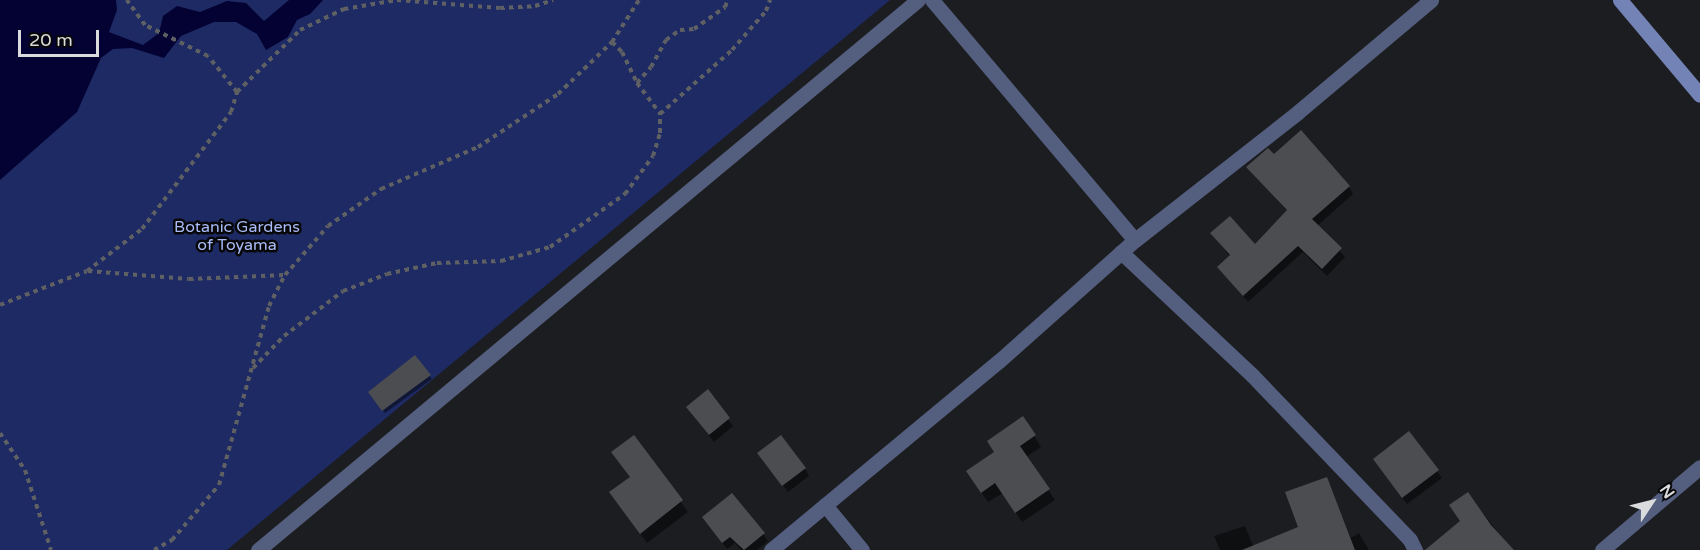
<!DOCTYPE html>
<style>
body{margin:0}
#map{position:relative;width:1700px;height:550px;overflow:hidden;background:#1c1d20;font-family:"Varela Round",sans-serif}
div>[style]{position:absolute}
.green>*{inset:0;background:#1e2a64}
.water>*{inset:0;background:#040233}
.shadow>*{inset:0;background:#0007}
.building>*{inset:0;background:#4c4d50}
.path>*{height:4px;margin-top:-2px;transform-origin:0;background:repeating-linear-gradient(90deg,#5f6063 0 4.5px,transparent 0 9px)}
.street>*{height:15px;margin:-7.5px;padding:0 7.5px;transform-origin:7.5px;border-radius:7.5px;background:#545e7e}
.secondary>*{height:15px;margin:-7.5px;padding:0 7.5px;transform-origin:7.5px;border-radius:7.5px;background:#7483b6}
span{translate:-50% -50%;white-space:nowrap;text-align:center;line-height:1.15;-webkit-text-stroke:5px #070708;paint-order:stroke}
.park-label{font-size:16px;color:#a9bbf8}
.north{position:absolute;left:1622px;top:472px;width:60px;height:60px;-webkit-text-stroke:4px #070708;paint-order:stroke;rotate:55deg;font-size:16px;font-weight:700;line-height:24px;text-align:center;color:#dadbdd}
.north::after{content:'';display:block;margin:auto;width:21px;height:27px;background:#dadbdd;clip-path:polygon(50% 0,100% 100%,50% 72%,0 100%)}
.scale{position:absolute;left:18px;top:30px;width:81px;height:27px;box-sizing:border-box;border:3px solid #dadbdd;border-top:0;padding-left:8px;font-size:18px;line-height:21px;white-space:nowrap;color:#dadbdd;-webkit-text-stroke:4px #070708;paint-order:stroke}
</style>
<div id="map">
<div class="green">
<div style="clip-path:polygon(0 0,890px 0,227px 550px,0 550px)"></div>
</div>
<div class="water">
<div style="clip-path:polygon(0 0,116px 0,117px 10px,109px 32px,143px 45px,159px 33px,163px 16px,177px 6px,200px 12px,227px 1px,246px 3px,264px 21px,289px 0,323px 0,310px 14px,297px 20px,288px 37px,266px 50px,257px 34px,236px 22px,214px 22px,181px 36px,164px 58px,132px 48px,113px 49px,101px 58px,77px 112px,0 180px)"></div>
</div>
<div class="shadow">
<div style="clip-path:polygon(1273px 156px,1349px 187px,1353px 194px,1317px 226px,1345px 257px,1327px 276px,1303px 252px,1248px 302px,1219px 267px,1230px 257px,1212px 234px,1255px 246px,1288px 212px,1248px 167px)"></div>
<div style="clip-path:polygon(414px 357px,432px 379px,385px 413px,372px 396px)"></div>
<div style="clip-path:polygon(707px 392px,733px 426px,714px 442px,692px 414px)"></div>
<div style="clip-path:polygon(1023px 418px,1041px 447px,1026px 457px,1055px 500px,1022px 522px,1003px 493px,988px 502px,974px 482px)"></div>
<div style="clip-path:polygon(634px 437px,688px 512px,647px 543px,611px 493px,631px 478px,613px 453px)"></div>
<div style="clip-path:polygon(763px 460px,805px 469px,809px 476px,788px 492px)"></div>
<div style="clip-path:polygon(1379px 466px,1437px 471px,1442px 478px,1407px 504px)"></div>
<div style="clip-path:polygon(1327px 479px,1351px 538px,1359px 533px,1369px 550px,1310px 550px)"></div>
<div style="clip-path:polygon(1468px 494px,1512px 550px,1435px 550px,1462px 522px)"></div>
<div style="clip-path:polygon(704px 518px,763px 534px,768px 541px,757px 550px,741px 550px,735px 543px,727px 549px)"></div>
<div style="clip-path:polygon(1245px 526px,1255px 550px,1220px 550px,1214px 536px)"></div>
</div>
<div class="building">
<div style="clip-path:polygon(1301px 130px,1350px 186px,1312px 219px,1342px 248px,1322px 269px,1298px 246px,1243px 296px,1217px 267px,1230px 255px,1210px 233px,1230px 216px,1255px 244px,1287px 210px,1246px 167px,1268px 148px,1274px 154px)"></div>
<div style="clip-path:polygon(415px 355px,431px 375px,382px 411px,368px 392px)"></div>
<div style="clip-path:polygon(708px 389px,730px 418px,709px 435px,686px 407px)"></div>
<div style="clip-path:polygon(1023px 416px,1036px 435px,1020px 446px,1050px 489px,1015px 513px,995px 483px,981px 493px,966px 471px,994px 452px,987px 441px)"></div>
<div style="clip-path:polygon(1409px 431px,1439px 470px,1402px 498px,1373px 459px)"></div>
<div style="clip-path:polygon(634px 435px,683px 500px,640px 534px,609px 492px,630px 477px,611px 452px)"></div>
<div style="clip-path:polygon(781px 435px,806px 468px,782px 486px,757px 453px)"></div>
<div style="clip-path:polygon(1327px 477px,1355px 550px,1242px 550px,1298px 527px,1285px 492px)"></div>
<div style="clip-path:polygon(1468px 492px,1491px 525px,1514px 550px,1425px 550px,1460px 521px,1449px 505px)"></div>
<div style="clip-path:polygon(732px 493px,765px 533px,744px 550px,730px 537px,722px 543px,702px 517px)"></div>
</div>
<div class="path">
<div style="left:612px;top:42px;width:14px;rotate:45deg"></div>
<div style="left:622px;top:52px;width:34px;rotate:64deg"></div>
<div style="left:637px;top:83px;width:39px;rotate:53deg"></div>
<div style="left:637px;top:83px;width:21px;rotate:-49deg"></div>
<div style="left:651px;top:67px;width:31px;rotate:-61deg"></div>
<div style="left:666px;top:40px;width:17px;rotate:-36deg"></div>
<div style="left:680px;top:30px;width:14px;rotate:-4deg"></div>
<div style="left:694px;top:29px;width:38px;rotate:-35deg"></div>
<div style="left:725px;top:7px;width:8px;rotate:-67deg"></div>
<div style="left:237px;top:92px;width:88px;rotate:-44.5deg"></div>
<div style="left:300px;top:30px;width:49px;rotate:-25.5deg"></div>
<div style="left:344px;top:9px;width:54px;rotate:-9.6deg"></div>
<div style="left:397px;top:0;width:103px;rotate:4.4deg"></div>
<div style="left:500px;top:8px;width:35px;rotate:-3deg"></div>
<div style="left:535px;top:6px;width:19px;rotate:-18deg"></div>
<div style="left:88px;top:271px;width:101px;rotate:4.5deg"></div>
<div style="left:189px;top:279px;width:95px;rotate:-2.4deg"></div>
<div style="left:0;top:305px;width:93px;rotate:-21.3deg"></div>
<div style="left:87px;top:271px;width:69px;rotate:-37.4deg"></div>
<div style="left:142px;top:229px;width:147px;rotate:-52.7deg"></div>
<div style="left:231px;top:112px;width:21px;rotate:-73deg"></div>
<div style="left:237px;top:92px;width:46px;rotate:-128.9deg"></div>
<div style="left:208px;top:56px;width:70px;rotate:-153.8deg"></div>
<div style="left:145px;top:25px;width:31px;rotate:-126deg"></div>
<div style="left:253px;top:368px;width:45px;rotate:-45.9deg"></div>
<div style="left:284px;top:336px;width:74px;rotate:-37.3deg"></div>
<div style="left:343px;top:291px;width:47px;rotate:-21.1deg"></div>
<div style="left:387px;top:274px;width:51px;rotate:-12.4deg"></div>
<div style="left:437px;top:263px;width:64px;rotate:-1.8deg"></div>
<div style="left:501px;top:261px;width:51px;rotate:-15.9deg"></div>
<div style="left:550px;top:247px;width:92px;rotate:-35.2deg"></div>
<div style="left:625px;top:194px;width:47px;rotate:-53.6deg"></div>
<div style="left:653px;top:156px;width:24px;rotate:-73deg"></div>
<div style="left:660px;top:133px;width:19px;rotate:-90deg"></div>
<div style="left:660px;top:114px;width:96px;rotate:-41.6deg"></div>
<div style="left:732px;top:50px;width:52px;rotate:-48.9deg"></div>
<div style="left:766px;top:11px;width:12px;rotate:-70deg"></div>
<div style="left:0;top:433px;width:45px;rotate:56deg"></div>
<div style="left:25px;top:470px;width:84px;rotate:72deg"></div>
<div style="left:154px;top:550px;width:21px;rotate:-29deg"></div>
<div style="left:172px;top:540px;width:72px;rotate:-49.5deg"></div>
<div style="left:219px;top:485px;width:186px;rotate:-74.4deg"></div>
<div style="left:269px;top:306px;width:35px;rotate:-63deg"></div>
<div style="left:285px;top:275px;width:65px;rotate:-48.7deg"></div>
<div style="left:328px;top:226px;width:65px;rotate:-34.9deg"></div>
<div style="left:381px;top:189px;width:106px;rotate:-23.4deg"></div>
<div style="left:478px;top:147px;width:96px;rotate:-33.5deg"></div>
<div style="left:558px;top:94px;width:75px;rotate:-43.9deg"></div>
<div style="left:612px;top:42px;width:50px;rotate:-57.3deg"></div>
</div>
<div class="street">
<div style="left:932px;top:0;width:314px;rotate:49.8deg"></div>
<div style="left:1121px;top:252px;width:180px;rotate:43.2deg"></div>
<div style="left:1252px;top:375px;width:228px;rotate:46.2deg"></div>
<div style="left:1410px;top:540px;width:11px;rotate:63deg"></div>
<div style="left:825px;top:505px;width:58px;rotate:50.6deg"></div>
<div style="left:258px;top:550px;width:859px;rotate:-39.81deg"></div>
<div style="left:771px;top:550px;width:296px;rotate:-39.7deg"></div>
<div style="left:999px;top:361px;width:182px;rotate:-41.7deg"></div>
<div style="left:1135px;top:240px;width:207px;rotate:-38.1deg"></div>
<div style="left:1298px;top:112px;width:174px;rotate:-40.1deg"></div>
<div style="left:1602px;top:550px;width:128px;rotate:-40.3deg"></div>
</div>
<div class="secondary">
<div style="left:1620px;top:0;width:124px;rotate:49.9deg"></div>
</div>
<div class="park-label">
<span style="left:237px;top:236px">Botanic Gardens<br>of Toyama</span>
</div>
<div class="north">N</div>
<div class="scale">20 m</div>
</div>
